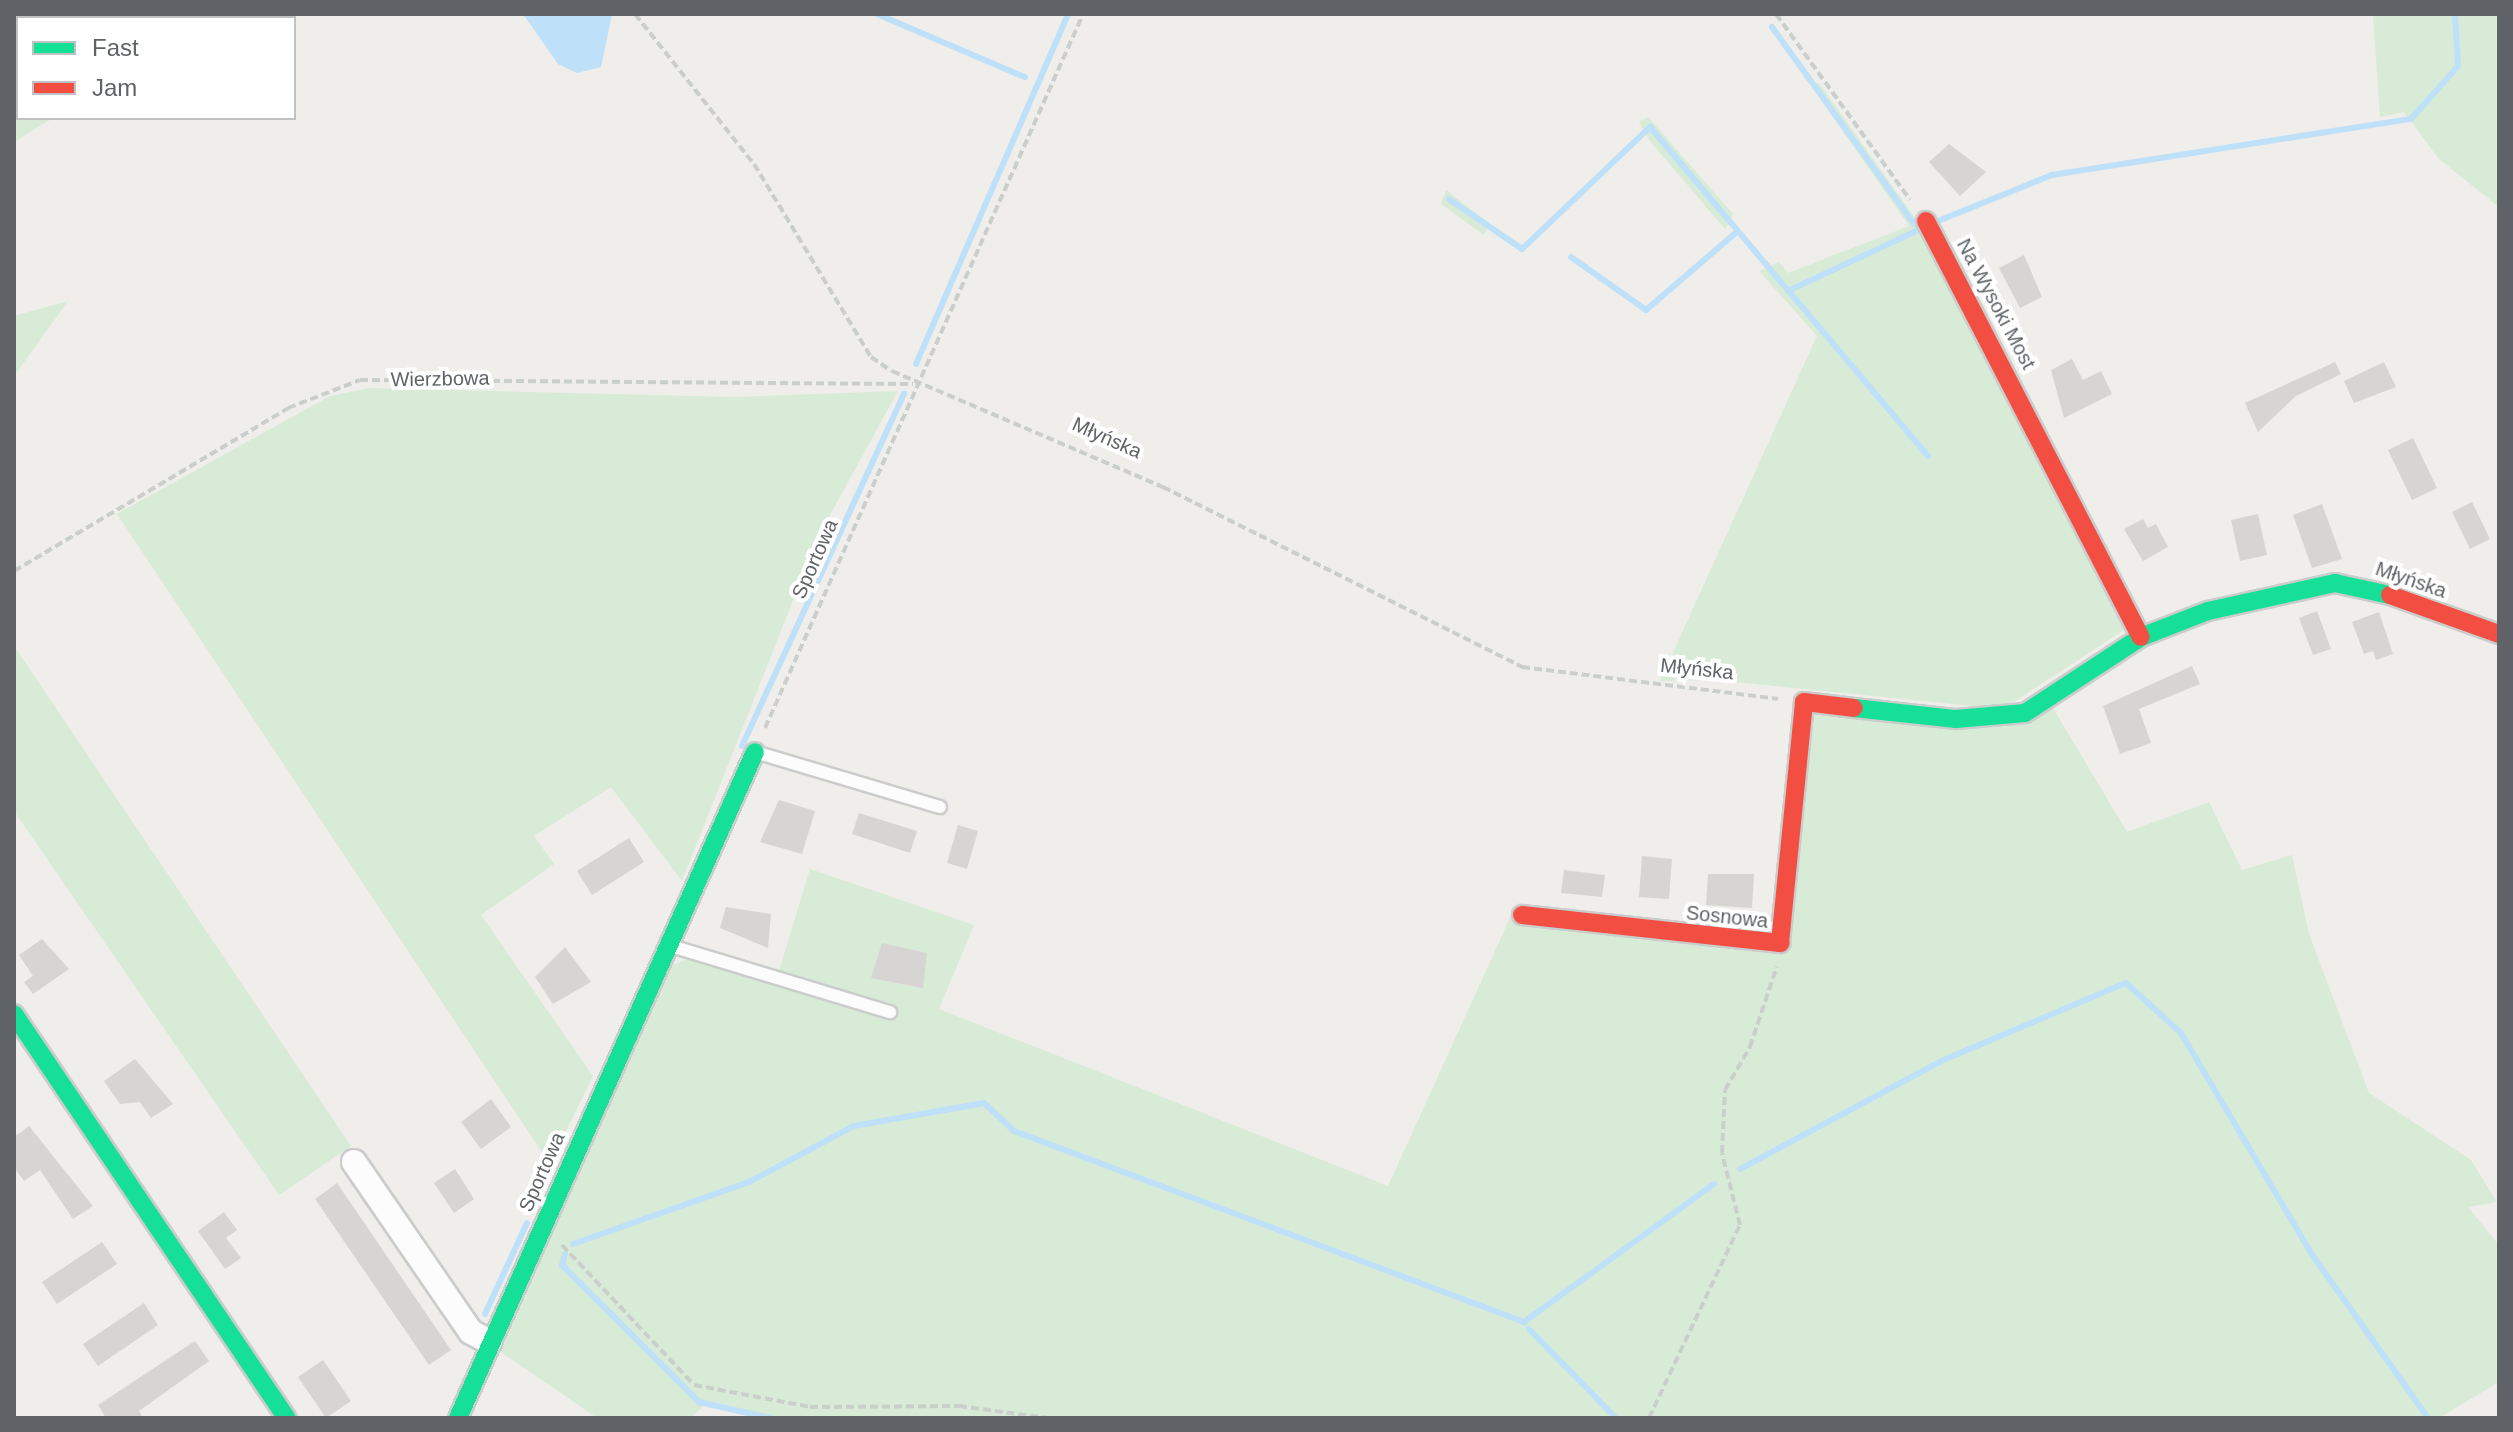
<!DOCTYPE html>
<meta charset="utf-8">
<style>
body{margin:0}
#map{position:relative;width:2513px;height:1432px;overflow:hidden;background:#efeeea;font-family:Arial,sans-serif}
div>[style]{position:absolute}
.green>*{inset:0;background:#d8ebd6}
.water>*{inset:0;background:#bfe0f9}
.stream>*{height:6px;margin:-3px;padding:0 3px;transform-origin:3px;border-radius:3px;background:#bfe0f9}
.building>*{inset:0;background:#d6d5d3}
.path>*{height:4px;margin-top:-2px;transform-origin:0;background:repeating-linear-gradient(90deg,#cacfcc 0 8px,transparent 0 12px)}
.roads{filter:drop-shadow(2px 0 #cbcccc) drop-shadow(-2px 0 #cbcccc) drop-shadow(0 2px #cbcccc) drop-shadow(0 -2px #cbcccc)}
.lane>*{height:12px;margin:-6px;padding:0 6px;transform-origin:6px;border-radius:6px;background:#fdfcfc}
.street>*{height:24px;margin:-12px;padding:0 12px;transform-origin:12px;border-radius:12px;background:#fdfcfc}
.fast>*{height:18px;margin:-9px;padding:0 9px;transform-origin:9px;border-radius:9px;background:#16e098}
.jam>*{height:18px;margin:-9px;padding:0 9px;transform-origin:9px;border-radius:9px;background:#f24e42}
span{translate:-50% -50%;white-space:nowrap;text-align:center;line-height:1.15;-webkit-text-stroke:8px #fff;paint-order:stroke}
.street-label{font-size:20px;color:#5f6368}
.frame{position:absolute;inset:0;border:16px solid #5f6368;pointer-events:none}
.legend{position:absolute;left:16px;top:16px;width:280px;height:104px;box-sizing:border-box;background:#fff;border:2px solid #bfc1c3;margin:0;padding:10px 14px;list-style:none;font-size:24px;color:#5f6368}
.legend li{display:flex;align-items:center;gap:16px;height:40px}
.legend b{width:40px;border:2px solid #bfc1c3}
</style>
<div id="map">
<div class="green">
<div style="clip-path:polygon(14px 14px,170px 14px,18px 18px,18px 118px,53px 118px,14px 142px)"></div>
<div style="clip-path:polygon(2373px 14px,2499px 14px,2499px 207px,2439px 159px,2404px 112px,2380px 117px)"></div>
<div style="clip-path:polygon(1819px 83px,1918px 222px,2130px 626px,2003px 709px,1714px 680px,1660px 681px,1817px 336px,1759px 271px,1779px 262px,1788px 273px,1909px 226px,1810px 84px)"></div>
<div style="clip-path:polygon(1648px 117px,1733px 214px,1725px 229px,1649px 140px,1639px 122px)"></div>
<div style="clip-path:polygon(1446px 190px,1490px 224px,1484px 235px,1441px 204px)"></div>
<div style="clip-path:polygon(68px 301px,14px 376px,14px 316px)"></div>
<div style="clip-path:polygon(370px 388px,735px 397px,898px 391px,819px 535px,682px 881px,611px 787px,534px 836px,554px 864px,481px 915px,593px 1076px,550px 1164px,117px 514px,330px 396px)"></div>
<div style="clip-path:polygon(14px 646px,351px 1146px,279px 1195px,14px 811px)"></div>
<div style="clip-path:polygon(2053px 708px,2127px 832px,2209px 802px,2242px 870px,2292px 855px,2309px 934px,2369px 1093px,2471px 1160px,2497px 1202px,2468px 1207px,2499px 1245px,2499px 1382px,2439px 1418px,770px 1418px,704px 1405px,691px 1418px,597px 1418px,501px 1352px,667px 967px,688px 959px,775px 984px,810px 869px,974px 925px,939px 1009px,1388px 1186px,1515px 907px,1770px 953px,1813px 715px)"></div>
</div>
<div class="water">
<div style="clip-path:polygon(523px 14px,612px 14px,601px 67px,577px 73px,558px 64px)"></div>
</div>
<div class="stream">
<div style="left:877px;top:14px;width:161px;rotate:23.1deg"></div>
<div style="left:1772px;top:27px;width:243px;rotate:54.2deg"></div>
<div style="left:1449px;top:199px;width:88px;rotate:34.4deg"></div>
<div style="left:1522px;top:249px;width:177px;rotate:-43.6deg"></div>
<div style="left:1650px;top:127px;width:431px;rotate:49.8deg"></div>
<div style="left:1938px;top:221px;width:123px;rotate:-22deg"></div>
<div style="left:2052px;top:175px;width:363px;rotate:-8.9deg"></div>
<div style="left:2411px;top:119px;width:71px;rotate:-48.4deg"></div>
<div style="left:2458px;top:66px;width:52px;rotate:-93.3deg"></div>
<div style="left:1571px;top:257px;width:92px;rotate:35.2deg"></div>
<div style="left:1646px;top:310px;width:121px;rotate:-40.7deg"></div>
<div style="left:1788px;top:291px;width:144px;rotate:-25.1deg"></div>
<div style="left:916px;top:364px;width:382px;rotate:-66.5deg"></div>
<div style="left:742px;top:746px;width:388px;rotate:-65.3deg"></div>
<div style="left:1740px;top:1169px;width:228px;rotate:-28.2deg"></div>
<div style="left:1941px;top:1061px;width:201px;rotate:-22.9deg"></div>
<div style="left:2126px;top:983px;width:74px;rotate:42.3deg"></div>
<div style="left:2181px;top:1033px;width:259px;rotate:59.4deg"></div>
<div style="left:2313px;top:1256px;width:199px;rotate:54.6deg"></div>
<div style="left:573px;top:1244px;width:187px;rotate:-19.4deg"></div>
<div style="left:749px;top:1182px;width:119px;rotate:-28.1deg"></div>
<div style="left:854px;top:1126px;width:132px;rotate:-10deg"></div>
<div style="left:984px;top:1103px;width:41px;rotate:43deg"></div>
<div style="left:1014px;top:1131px;width:545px;rotate:20.53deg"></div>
<div style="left:1524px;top:1322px;width:235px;rotate:-36deg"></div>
<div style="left:565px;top:1254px;width:11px;rotate:105deg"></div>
<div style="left:562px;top:1265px;width:194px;rotate:45deg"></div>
<div style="left:699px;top:1402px;width:73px;rotate:12.7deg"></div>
<div style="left:485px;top:1314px;width:100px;rotate:-65.2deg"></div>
<div style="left:1529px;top:1329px;width:124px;rotate:45.7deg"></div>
</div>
<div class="building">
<div style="clip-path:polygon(1949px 144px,1986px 172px,1960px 196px,1929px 162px)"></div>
<div style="clip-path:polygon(2024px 255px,2042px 297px,2020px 308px,1999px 268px)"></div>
<div style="clip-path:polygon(2072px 359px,2083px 380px,2101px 371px,2112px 394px,2064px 418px,2051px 370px)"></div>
<div style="clip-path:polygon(2335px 362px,2341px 374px,2296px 396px,2258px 432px,2245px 403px)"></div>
<div style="clip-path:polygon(2384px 362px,2396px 387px,2354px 403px,2344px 381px)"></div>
<div style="clip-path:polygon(2413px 438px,2437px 488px,2412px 500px,2388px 450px)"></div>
<div style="clip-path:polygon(2472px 502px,2490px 539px,2470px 549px,2452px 512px)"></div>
<div style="clip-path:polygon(2322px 504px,2342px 559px,2312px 568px,2293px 515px)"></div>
<div style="clip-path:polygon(2258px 514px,2267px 555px,2240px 561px,2231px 520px)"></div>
<div style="clip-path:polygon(2143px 519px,2148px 528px,2156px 524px,2168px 547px,2143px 561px,2124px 529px)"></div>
<div style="clip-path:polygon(2317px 611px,2331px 649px,2313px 655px,2299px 618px)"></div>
<div style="clip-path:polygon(2379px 612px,2393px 654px,2376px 660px,2373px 651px,2364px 654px,2352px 622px)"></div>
<div style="clip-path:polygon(2192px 666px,2200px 684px,2139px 709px,2151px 743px,2120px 754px,2103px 706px)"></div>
<div style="clip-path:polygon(779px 800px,815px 811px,802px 854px,760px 842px)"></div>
<div style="clip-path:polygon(859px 813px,917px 831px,910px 853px,852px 834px)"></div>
<div style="clip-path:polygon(958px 825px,978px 831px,967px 869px,947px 863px)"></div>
<div style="clip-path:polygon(629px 838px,644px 862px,592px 895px,577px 871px)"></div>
<div style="clip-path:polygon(1642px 856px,1672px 859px,1669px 899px,1639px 897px)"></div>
<div style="clip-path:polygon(1564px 870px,1605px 875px,1602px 897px,1561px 893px)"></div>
<div style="clip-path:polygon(1708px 874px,1754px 874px,1752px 908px,1706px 905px)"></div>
<div style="clip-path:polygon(726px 907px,771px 914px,768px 948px,720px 928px)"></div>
<div style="clip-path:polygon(42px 939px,69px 969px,33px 994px,24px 982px,33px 976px,19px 955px)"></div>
<div style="clip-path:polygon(882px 943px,927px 953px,923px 988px,871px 978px)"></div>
<div style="clip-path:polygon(565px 947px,591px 982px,553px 1004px,535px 977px)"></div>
<div style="clip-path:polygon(135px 1059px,173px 1104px,151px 1118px,140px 1102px,120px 1104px,104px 1081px)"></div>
<div style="clip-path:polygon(491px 1099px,511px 1127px,481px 1149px,461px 1122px)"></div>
<div style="clip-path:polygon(29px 1126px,93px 1206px,73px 1219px,40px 1170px,24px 1181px,14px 1167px,14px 1137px)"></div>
<div style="clip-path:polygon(455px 1169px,474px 1199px,454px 1213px,434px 1183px)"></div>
<div style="clip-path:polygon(337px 1183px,451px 1350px,429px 1365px,315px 1199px)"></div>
<div style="clip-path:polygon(224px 1212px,237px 1230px,226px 1238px,241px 1258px,225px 1269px,198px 1231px)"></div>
<div style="clip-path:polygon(102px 1242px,117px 1264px,57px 1304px,42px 1282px)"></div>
<div style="clip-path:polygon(144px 1303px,158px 1325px,98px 1366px,83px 1344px)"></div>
<div style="clip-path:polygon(195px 1341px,209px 1361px,139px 1411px,143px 1418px,106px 1418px,98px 1405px)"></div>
<div style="clip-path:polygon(323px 1360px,351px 1401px,326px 1418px,298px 1377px)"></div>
</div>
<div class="path">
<div style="left:635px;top:14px;width:191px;rotate:51.6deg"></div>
<div style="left:754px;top:164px;width:226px;rotate:58.8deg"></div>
<div style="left:871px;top:357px;width:25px;rotate:34deg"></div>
<div style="left:892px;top:371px;width:295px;rotate:23.2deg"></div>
<div style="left:1163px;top:487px;width:402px;rotate:26.6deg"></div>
<div style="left:1522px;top:667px;width:258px;rotate:7.1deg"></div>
<div style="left:1776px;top:14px;width:229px;rotate:54.2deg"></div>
<div style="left:14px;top:571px;width:319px;rotate:-30.7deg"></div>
<div style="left:288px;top:408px;width:77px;rotate:-21.3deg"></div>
<div style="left:360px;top:380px;width:553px;rotate:0.41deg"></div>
<div style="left:765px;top:728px;width:782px;rotate:-65.99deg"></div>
<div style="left:562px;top:1245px;width:192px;rotate:46.7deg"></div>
<div style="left:694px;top:1385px;width:118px;rotate:10.7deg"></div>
<div style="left:810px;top:1407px;width:149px;rotate:-0.4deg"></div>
<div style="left:959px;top:1406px;width:90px;rotate:7.7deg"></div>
<div style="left:1649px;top:1418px;width:213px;rotate:-64.8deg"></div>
<div style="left:1740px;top:1225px;width:74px;rotate:-104deg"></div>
<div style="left:1722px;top:1153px;width:63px;rotate:-87.3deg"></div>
<div style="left:1725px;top:1090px;width:50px;rotate:-59.8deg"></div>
<div style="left:1750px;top:1047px;width:85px;rotate:-71.6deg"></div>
</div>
<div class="roads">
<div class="lane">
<div style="left:755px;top:752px;width:193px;rotate:16.6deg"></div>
<div style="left:671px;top:946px;width:229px;rotate:16.8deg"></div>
</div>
<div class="street">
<div style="left:354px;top:1162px;width:206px;rotate:55.5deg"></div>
<div style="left:471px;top:1332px;width:21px;rotate:28deg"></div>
</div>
<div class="fast">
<div style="left:1854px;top:708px;width:103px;rotate:6.2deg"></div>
<div style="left:1956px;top:719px;width:69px;rotate:-5deg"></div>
<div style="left:2025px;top:713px;width:139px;rotate:-33.2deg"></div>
<div style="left:2141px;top:637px;width:72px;rotate:-21.2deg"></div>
<div style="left:2208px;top:611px;width:130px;rotate:-12.4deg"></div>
<div style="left:2335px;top:583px;width:56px;rotate:12.3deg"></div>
<div style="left:14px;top:1014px;width:488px;rotate:56deg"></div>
<div style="left:458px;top:1418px;width:729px;rotate:-65.97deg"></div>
</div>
<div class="jam">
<div style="left:1926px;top:221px;width:468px;rotate:62.7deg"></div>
<div style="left:2390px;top:595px;width:116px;rotate:19.7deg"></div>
<div style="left:1522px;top:915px;width:260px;rotate:6.2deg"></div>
<div style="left:1780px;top:943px;width:242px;rotate:-84.3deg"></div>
<div style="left:1804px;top:702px;width:50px;rotate:6.8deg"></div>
</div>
</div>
<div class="street-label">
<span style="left:1996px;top:304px;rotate:62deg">Na Wysoki Most</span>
<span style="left:440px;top:379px;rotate:-1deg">Wierzbowa</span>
<span style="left:1107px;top:438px;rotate:24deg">Młyńska</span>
<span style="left:815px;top:559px;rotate:-66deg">Sportowa</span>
<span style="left:2411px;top:580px;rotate:19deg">Młyńska</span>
<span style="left:1697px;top:669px;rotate:6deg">Młyńska</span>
<span style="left:1727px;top:917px;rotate:6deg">Sosnowa</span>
<span style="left:542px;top:1172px;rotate:-66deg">Sportowa</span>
</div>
<div class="frame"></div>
<ul class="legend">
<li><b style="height:10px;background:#16e098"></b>Fast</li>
<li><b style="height:10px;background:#f24e42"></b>Jam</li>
</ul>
</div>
